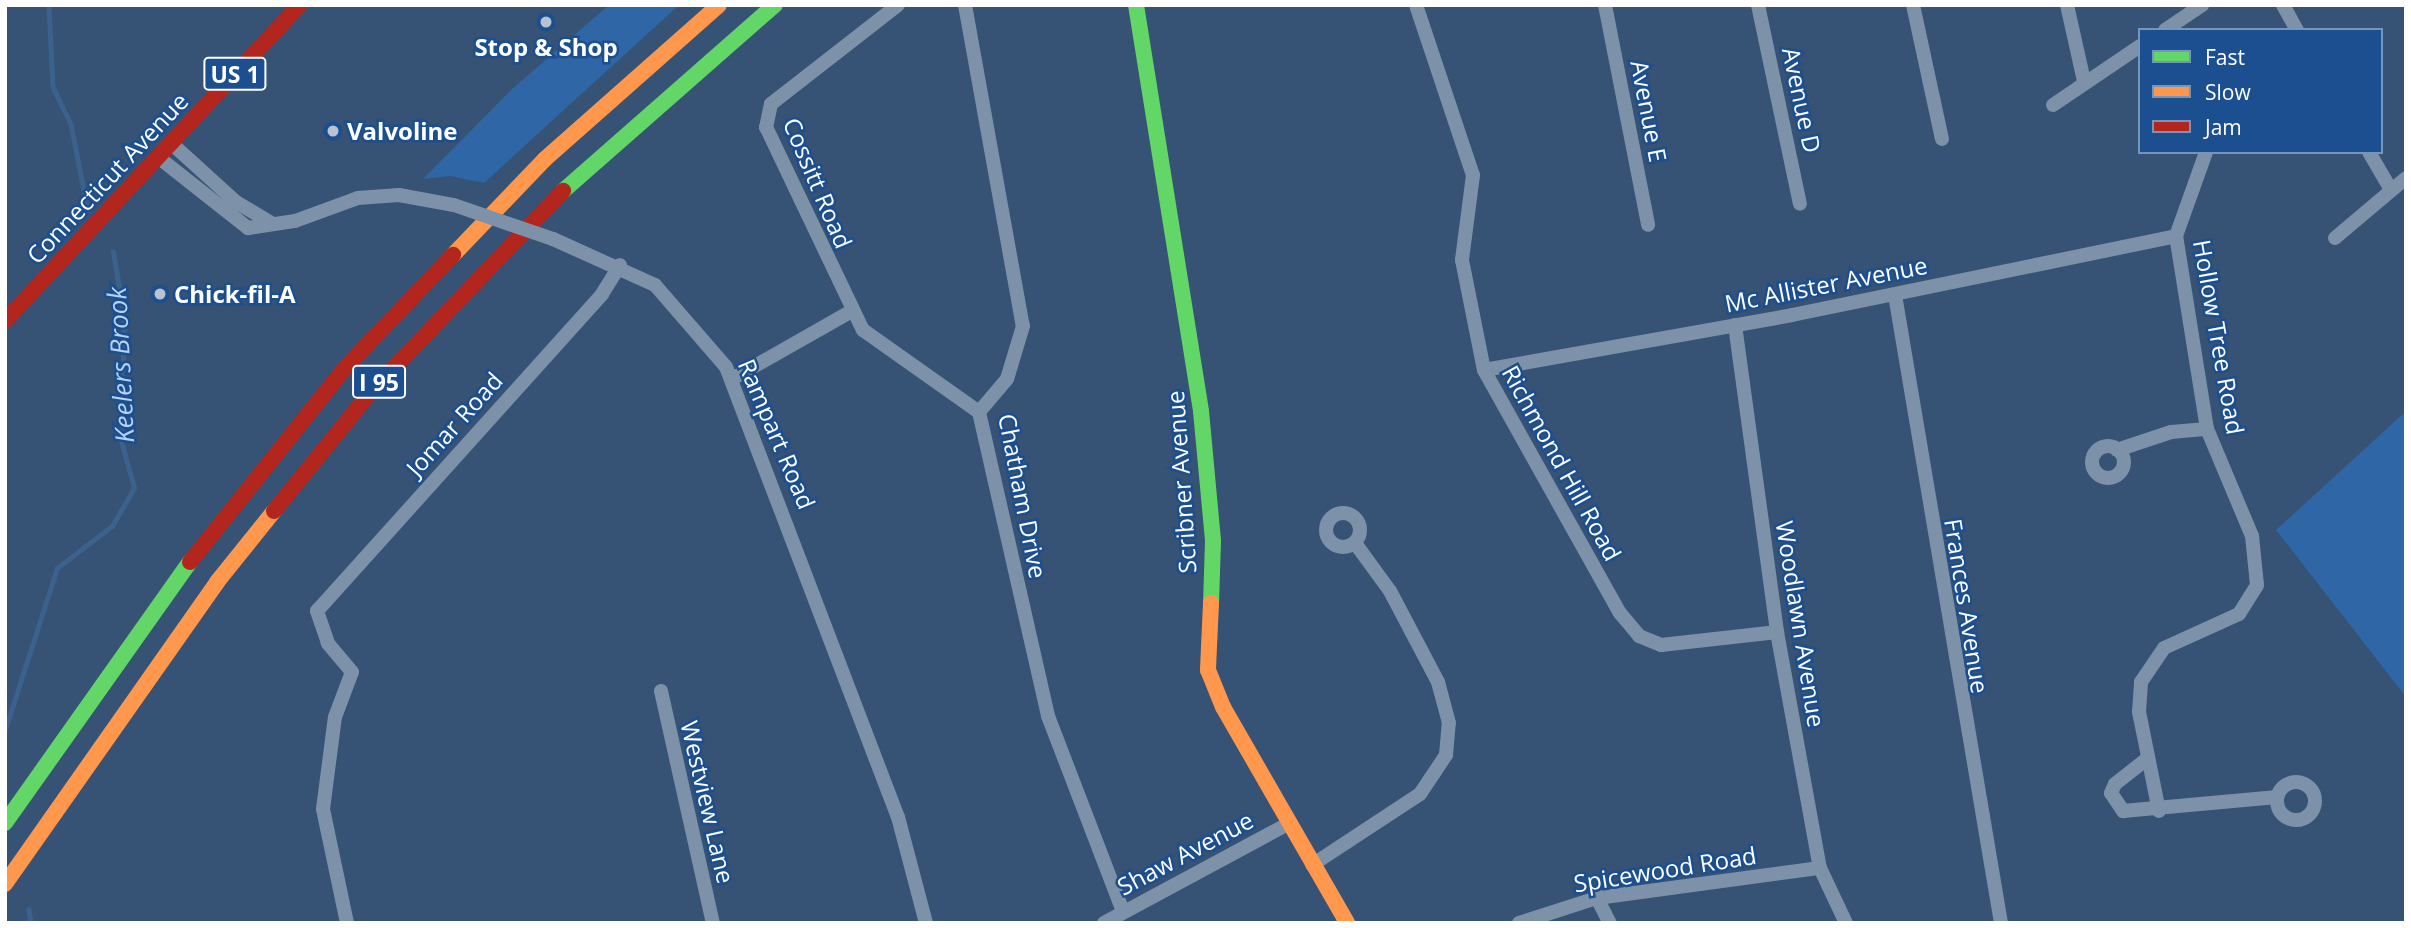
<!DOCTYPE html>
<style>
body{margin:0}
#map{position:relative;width:2411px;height:928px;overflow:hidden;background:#365274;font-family:"Open Sans",sans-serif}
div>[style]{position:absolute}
.green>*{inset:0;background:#2f66a5}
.stream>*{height:4.5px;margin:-2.25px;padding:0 2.25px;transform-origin:2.25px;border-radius:2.25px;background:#3b618d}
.street>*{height:14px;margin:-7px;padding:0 7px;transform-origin:7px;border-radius:7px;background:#7d92a8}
.street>.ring{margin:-7px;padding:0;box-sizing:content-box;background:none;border:14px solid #7d92a8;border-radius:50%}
.fast>*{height:16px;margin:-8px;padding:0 8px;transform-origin:8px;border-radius:8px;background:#63d668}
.slow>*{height:16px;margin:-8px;padding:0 8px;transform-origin:8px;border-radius:8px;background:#ff974d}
.jam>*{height:16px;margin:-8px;padding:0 8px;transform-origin:8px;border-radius:8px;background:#b3261e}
.street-bridge>*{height:14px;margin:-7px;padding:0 7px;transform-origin:7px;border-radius:7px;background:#7d92a8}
.dots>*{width:19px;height:19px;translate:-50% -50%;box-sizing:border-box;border:4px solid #1b4f8f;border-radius:50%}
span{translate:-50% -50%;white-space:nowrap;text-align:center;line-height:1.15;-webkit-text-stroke:5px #1b4f8f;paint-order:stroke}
.shield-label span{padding:2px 5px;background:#1b4f8f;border:2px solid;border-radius:5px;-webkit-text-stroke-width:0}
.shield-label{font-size:23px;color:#fff;font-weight:700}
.poi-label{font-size:24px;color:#fff;font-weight:700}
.left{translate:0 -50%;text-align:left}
.street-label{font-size:24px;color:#fff}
.water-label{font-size:26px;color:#b5d3f5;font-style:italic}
.frame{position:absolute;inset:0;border:7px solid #fff;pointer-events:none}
.legend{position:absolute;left:2138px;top:28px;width:245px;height:126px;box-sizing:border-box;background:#1b4f8f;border:2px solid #7695bc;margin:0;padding:9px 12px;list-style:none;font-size:21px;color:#fff}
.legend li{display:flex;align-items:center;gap:14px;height:35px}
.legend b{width:35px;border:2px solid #7695bc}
</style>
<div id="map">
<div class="green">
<div style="clip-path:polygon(609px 5px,679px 5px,484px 183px,450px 176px,423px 179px,512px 89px)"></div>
<div style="clip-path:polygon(2406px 411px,2406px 697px,2276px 530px)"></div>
</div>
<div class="stream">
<div style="left:49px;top:5px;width:82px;rotate:87.2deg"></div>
<div style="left:53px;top:87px;width:41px;rotate:64.1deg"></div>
<div style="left:71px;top:124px;width:88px;rotate:78.8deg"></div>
<div style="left:5px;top:730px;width:170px;rotate:-72.2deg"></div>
<div style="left:57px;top:568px;width:69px;rotate:-37.4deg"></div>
<div style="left:112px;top:526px;width:44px;rotate:-59.9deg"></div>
<div style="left:134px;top:488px;width:49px;rotate:-105.5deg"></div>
<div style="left:121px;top:441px;width:124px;rotate:-88.6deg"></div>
<div style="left:124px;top:317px;width:66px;rotate:-99.6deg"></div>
<div style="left:29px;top:909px;width:14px;rotate:82deg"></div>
</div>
<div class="street">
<div style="left:898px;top:5px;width:161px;rotate:142.1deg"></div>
<div style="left:771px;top:104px;width:24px;rotate:102deg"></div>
<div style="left:766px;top:127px;width:225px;rotate:64.5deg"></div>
<div style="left:863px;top:330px;width:142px;rotate:35.3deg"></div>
<div style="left:965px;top:5px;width:326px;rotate:79.8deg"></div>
<div style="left:1023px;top:326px;width:55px;rotate:106.8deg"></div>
<div style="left:1007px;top:379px;width:43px;rotate:130.3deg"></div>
<div style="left:1416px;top:5px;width:179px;rotate:71.5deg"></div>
<div style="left:1473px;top:175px;width:86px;rotate:97.4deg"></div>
<div style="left:1462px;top:260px;width:112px;rotate:78.7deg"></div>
<div style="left:1484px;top:370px;width:278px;rotate:60.8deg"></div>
<div style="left:1620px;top:613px;width:30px;rotate:50deg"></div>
<div style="left:1639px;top:636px;width:24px;rotate:22deg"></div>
<div style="left:1661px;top:645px;width:117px;rotate:-6.4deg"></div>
<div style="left:1605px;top:5px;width:224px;rotate:78.9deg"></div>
<div style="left:1758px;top:5px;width:203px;rotate:78.1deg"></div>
<div style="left:1913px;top:5px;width:137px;rotate:77.8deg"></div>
<div style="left:2067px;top:5px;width:78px;rotate:77.4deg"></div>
<div style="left:2283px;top:5px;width:29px;rotate:61deg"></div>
<div style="left:2165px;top:30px;width:45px;rotate:-34deg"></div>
<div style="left:2053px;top:105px;width:105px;rotate:-34.1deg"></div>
<div style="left:171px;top:143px;width:88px;rotate:42.2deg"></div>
<div style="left:236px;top:202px;width:43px;rotate:30.7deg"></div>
<div style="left:2369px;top:152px;width:44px;rotate:59.9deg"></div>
<div style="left:158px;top:157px;width:115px;rotate:38.3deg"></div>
<div style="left:248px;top:228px;width:48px;rotate:-8.5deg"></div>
<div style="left:295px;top:221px;width:67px;rotate:-20.1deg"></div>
<div style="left:358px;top:198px;width:41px;rotate:-4.2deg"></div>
<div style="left:399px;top:195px;width:56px;rotate:10.3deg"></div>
<div style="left:2335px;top:238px;width:93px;rotate:-40.2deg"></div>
<div style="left:553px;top:239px;width:112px;rotate:24.3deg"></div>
<div style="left:655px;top:285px;width:108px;rotate:49.1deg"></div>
<div style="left:726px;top:367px;width:482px;rotate:69.1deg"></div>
<div style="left:898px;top:817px;width:110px;rotate:75.2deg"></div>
<div style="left:1895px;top:295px;width:637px;rotate:80.42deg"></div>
<div style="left:1735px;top:325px;width:310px;rotate:82.2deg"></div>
<div style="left:1777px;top:632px;width:240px;rotate:79.7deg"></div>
<div style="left:1820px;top:868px;width:61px;rotate:64.7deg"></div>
<div style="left:1484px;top:370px;width:313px;rotate:-10.1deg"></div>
<div style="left:1792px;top:315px;width:392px;rotate:-11.6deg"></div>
<div style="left:732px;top:379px;width:136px;rotate:-29.6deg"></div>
<div style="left:979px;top:412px;width:312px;rotate:77.2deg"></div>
<div style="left:1048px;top:716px;width:209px;rotate:69deg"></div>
<div class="ring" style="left:2092px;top:446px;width:18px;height:18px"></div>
<div style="left:2117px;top:450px;width:57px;rotate:-18.4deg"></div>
<div style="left:2171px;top:432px;width:36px;rotate:-5deg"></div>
<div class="ring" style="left:1326px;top:513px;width:20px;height:20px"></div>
<div style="left:661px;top:691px;width:238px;rotate:77.4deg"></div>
<div style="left:2148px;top:758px;width:42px;rotate:141.8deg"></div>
<div style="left:2115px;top:784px;width:10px;rotate:114deg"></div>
<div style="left:2111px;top:793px;width:22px;rotate:56deg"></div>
<div style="left:2123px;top:811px;width:155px;rotate:-5.2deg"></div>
<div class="ring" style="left:2277px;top:782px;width:24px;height:24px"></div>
<div style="left:2159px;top:811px;width:101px;rotate:-101.4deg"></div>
<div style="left:2139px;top:712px;width:30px;rotate:-86deg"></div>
<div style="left:2141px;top:682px;width:41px;rotate:-55.9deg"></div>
<div style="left:2164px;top:648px;width:82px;rotate:-24.4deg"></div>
<div style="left:2239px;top:614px;width:34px;rotate:-58deg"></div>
<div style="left:2257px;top:585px;width:49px;rotate:-95.8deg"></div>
<div style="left:2252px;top:536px;width:116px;rotate:-112.8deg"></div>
<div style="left:2207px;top:429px;width:195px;rotate:-99.1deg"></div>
<div style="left:2176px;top:236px;width:89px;rotate:-70.3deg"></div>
<div style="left:1312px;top:865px;width:129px;rotate:-33.3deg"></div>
<div style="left:1420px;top:794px;width:47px;rotate:-56.3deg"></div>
<div style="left:1446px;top:755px;width:32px;rotate:-85deg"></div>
<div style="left:1449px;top:723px;width:42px;rotate:-105deg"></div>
<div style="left:1438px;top:682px;width:103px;rotate:-117.8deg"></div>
<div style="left:1390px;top:591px;width:59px;rotate:-126.1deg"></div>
<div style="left:1597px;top:898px;width:28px;rotate:63deg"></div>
<div style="left:347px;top:923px;width:116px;rotate:-101.9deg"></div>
<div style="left:323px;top:809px;width:93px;rotate:-82.6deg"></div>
<div style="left:335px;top:717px;width:48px;rotate:-69.3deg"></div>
<div style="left:352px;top:672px;width:38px;rotate:-130deg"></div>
<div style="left:328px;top:643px;width:34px;rotate:-109deg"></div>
<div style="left:317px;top:611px;width:426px;rotate:-48deg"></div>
<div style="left:602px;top:294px;width:34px;rotate:-58deg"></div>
<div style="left:1104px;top:923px;width:209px;rotate:-28.3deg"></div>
<div style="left:1519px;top:923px;width:82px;rotate:-17.8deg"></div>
<div style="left:1597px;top:898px;width:225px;rotate:-7.7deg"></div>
</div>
<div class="fast">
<div style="left:1136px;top:5px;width:411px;rotate:80.9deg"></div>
<div style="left:1201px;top:411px;width:131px;rotate:84.7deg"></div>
<div style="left:1213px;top:541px;width:62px;rotate:91.8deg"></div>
<div style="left:563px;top:191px;width:282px;rotate:-41.3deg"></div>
<div style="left:5px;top:823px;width:320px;rotate:-54.7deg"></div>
</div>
<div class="slow">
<div style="left:453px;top:255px;width:133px;rotate:-46.2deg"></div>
<div style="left:545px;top:159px;width:232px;rotate:-41.5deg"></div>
<div style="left:1211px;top:603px;width:67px;rotate:92.6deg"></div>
<div style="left:1208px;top:670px;width:40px;rotate:68deg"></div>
<div style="left:1223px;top:707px;width:249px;rotate:60.1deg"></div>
<div style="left:5px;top:884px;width:369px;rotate:-54.9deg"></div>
<div style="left:217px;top:582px;width:91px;rotate:-51.2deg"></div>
</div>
<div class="jam">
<div style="left:5px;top:321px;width:432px;rotate:-47deg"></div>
<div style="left:274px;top:511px;width:151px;rotate:-50.9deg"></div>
<div style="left:369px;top:394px;width:281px;rotate:-46.3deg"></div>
<div style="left:190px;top:562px;width:247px;rotate:-51.4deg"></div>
<div style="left:344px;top:369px;width:158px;rotate:-46.3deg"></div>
</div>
<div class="street-bridge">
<div style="left:454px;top:205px;width:105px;rotate:19deg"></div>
</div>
<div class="dots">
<div style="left:546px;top:22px;background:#b9c2ce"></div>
<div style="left:333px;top:131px;background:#b9c2ce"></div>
<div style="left:160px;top:294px;background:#b9c2ce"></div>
</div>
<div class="shield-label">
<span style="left:235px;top:74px">US 1</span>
<span style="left:379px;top:382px">I 95</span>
</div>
<div class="poi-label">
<span style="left:546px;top:47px">Stop &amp; Shop</span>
<span class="left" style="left:347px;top:131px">Valvoline</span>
<span class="left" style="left:174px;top:294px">Chick-fil-A</span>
</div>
<div class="street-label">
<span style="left:1802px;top:100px;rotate:78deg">Avenue D</span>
<span style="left:1649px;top:111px;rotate:79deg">Avenue E</span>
<span style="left:107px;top:178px;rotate:-47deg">Connecticut Avenue</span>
<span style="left:818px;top:183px;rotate:67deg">Cossitt Road</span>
<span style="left:1826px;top:284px;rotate:-11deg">Mc Allister Avenue</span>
<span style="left:2219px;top:337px;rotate:80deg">Hollow Tree Road</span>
<span style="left:454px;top:424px;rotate:-48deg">Jomar Road</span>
<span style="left:777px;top:434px;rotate:67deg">Rampart Road</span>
<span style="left:1562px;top:463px;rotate:61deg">Richmond Hill Road</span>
<span style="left:1181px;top:482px;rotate:-94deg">Scribner Avenue</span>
<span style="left:1023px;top:496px;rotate:79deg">Chatham Drive</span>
<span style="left:1967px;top:606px;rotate:81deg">Frances Avenue</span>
<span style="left:1801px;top:624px;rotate:81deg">Woodlawn Avenue</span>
<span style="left:708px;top:802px;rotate:77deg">Westview Lane</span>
<span style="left:1185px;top:853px;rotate:-28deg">Shaw Avenue</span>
<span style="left:1665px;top:869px;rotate:-9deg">Spicewood Road</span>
</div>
<div class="water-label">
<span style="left:121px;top:365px;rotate:-93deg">Keelers Brook</span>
</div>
<div class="frame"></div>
<ul class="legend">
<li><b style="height:9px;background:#63d668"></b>Fast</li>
<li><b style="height:9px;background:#ff974d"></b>Slow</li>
<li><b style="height:9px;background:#b3261e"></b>Jam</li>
</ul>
</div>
